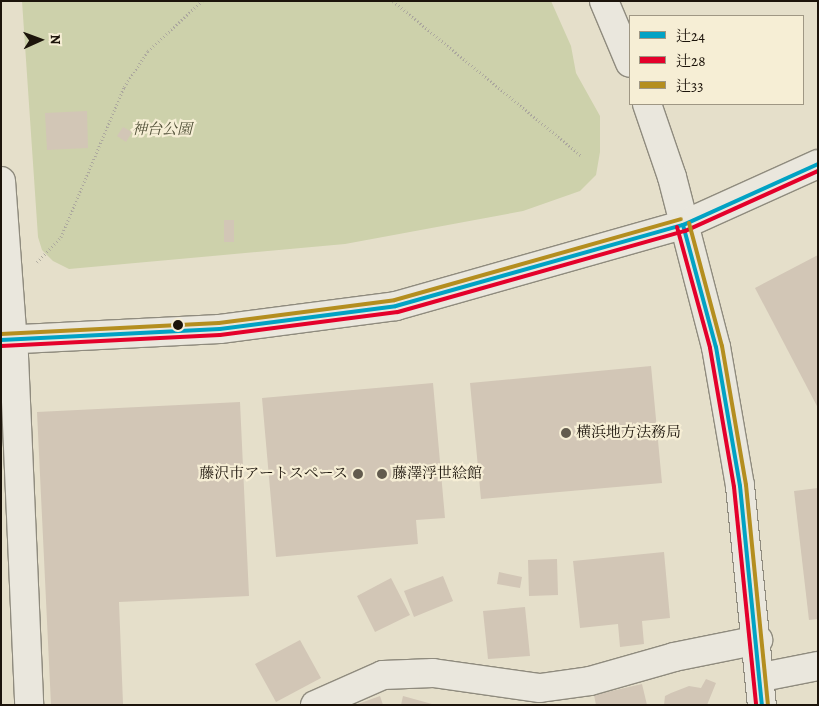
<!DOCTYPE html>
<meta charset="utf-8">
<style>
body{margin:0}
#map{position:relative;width:819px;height:706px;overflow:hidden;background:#e5dfca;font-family:Alegreya,"Noto Serif JP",serif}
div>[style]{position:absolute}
.green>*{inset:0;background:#cdd1ab}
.building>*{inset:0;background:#d2c6b6}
.path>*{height:3px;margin-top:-1.5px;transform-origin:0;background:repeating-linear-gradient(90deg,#aca89e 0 1px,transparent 0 3.5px)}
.roads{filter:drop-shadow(1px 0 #8f8b7e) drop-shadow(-1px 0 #8f8b7e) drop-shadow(0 1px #8f8b7e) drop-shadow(0 -1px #8f8b7e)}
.minor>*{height:28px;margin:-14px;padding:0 14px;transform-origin:14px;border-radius:14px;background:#eae7dd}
.bus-1>*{height:4px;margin:-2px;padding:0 2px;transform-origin:2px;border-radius:2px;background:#01a2c4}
.bus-2>*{height:4px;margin:-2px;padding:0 2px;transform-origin:2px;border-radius:2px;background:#e4002b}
.bus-3>*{height:4px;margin:-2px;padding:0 2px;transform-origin:2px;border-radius:2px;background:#b48e1f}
.dots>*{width:14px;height:14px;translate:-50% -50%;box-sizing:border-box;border:2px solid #f6eed5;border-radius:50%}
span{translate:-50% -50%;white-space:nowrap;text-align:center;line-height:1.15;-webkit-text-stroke:4.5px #f6eed5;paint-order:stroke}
.park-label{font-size:15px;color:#53523a;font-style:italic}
.poi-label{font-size:15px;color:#1c140b}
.left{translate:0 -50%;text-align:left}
.right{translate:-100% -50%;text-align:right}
.frame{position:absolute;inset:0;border:2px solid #1c140b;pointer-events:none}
.legend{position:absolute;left:629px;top:15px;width:175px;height:90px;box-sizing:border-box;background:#f6eed5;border:1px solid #9f9784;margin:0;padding:6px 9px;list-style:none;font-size:15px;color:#1c140b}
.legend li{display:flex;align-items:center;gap:10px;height:25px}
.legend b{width:25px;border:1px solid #9f9784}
.north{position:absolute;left:15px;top:15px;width:50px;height:50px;-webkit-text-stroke:4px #f6eed5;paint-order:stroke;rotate:88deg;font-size:14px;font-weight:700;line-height:20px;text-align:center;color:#1c140b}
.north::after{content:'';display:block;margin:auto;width:18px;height:22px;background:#1c140b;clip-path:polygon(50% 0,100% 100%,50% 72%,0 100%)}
</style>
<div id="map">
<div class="green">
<div style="clip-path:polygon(22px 1px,551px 1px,571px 46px,576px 73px,600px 116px,600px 152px,596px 175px,580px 191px,523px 211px,345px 244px,69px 269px,53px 261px,42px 250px,38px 237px)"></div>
</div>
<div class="building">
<div style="clip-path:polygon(87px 111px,88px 148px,47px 150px,45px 113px)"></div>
<div style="clip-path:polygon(123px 127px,132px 132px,126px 142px,117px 136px)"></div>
<div style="clip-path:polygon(224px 220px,234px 220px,234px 242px,224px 242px)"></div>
<div style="clip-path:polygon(818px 255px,818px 408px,755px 288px)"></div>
<div style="clip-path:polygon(651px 366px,662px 483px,481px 499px,470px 383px)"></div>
<div style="clip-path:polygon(433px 383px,445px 518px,416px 520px,418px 544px,276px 557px,262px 398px)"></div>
<div style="clip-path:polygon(240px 402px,249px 596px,119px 602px,123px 704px,51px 705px,37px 412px)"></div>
<div style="clip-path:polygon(818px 488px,818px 619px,809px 620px,794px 491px)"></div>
<div style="clip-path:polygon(664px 552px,670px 618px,642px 621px,644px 644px,620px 647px,618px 624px,580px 628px,573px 561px)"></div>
<div style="clip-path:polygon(557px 559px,558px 595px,529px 596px,528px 560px)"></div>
<div style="clip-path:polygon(499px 572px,522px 577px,520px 588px,497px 584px)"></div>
<div style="clip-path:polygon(443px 576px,453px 601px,414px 617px,404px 591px)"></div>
<div style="clip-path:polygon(391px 578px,410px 615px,375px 632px,357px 596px)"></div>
<div style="clip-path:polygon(525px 607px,530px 656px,488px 659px,483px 611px)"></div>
<div style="clip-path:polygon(300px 640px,321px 678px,276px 702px,255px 664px)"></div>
<div style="clip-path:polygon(706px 679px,716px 683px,707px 705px,664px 705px,665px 696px,671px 693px,689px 686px,701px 688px)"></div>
<div style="clip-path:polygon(642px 684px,647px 705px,596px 705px,594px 695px)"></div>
<div style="clip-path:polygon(380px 696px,383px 705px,355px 705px)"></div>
<div style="clip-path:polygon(403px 696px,432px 704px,432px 705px,401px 705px)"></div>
</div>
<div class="path">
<div style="left:393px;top:1px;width:244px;rotate:39.4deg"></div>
<div style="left:37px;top:262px;width:35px;rotate:-46deg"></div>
<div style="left:61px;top:237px;width:163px;rotate:-67.2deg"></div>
<div style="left:124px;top:87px;width:43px;rotate:-56.3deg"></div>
<div style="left:148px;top:51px;width:74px;rotate:-42.8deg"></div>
</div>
<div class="roads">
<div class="minor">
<div style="left:604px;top:1px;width:67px;rotate:67.2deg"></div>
<div style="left:647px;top:104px;width:77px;rotate:71.1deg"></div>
<div style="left:672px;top:177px;width:176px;rotate:75.5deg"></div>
<div style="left:716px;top:347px;width:141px;rotate:80.2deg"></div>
<div style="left:740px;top:486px;width:220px;rotate:84.3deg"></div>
<div style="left:1px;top:181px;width:175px;rotate:85.8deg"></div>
<div style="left:14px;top:356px;width:349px;rotate:87.5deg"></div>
<div style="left:1px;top:340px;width:219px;rotate:-2.9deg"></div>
<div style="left:220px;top:329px;width:177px;rotate:-7.4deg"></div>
<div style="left:396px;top:306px;width:298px;rotate:-15.8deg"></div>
<div style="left:683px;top:225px;width:148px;rotate:-24.3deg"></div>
<div style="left:762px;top:677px;width:57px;rotate:-11.1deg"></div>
<div style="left:315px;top:705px;width:74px;rotate:-23.8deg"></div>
<div style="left:383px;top:675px;width:50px;rotate:-2.3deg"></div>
<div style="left:433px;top:673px;width:108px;rotate:8deg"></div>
<div style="left:540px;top:688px;width:50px;rotate:-8deg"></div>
<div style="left:590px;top:681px;width:87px;rotate:-15.9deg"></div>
<div style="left:674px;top:657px;width:86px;rotate:-11.4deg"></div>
</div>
</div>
<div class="bus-1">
<div style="left:683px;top:225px;width:126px;rotate:74.9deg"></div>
<div style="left:716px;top:347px;width:141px;rotate:80.2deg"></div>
<div style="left:740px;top:486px;width:220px;rotate:84.3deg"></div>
<div style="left:1px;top:340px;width:219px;rotate:-2.9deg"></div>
<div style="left:220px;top:329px;width:177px;rotate:-7.4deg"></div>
<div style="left:396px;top:306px;width:298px;rotate:-15.8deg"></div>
<div style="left:683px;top:225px;width:148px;rotate:-24.3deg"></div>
</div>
<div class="bus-2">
<div style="left:677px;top:227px;width:125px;rotate:74.7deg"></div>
<div style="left:710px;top:348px;width:141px;rotate:80.2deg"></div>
<div style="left:734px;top:487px;width:219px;rotate:84.2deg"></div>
<div style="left:1px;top:346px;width:219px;rotate:-2.9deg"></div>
<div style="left:220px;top:335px;width:179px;rotate:-7.4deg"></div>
<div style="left:398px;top:312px;width:298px;rotate:-15.8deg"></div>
<div style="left:685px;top:231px;width:146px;rotate:-24.3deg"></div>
</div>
<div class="bus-3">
<div style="left:689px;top:223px;width:127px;rotate:75deg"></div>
<div style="left:722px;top:346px;width:141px;rotate:80.2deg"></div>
<div style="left:746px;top:485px;width:220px;rotate:84.3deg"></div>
<div style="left:1px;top:334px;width:218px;rotate:-2.9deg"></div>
<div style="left:219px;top:323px;width:177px;rotate:-7.4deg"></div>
<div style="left:395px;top:300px;width:297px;rotate:-15.8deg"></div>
</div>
<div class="dots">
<div style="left:178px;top:325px;background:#1c140b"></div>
<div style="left:566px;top:433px;background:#625b4e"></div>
<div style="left:358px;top:474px;background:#625b4e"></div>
<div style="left:382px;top:474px;background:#625b4e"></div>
</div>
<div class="park-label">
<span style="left:162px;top:130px">神台公園</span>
</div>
<div class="poi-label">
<span class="left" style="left:576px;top:433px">横浜地方法務局</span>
<span class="right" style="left:348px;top:474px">藤沢市アートスペース</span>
<span class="left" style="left:392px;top:474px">藤澤浮世絵館</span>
</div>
<div class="frame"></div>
<ul class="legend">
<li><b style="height:6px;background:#01a2c4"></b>辻24</li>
<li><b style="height:6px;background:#e4002b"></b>辻28</li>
<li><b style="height:6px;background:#b48e1f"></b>辻33</li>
</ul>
<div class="north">N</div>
</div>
